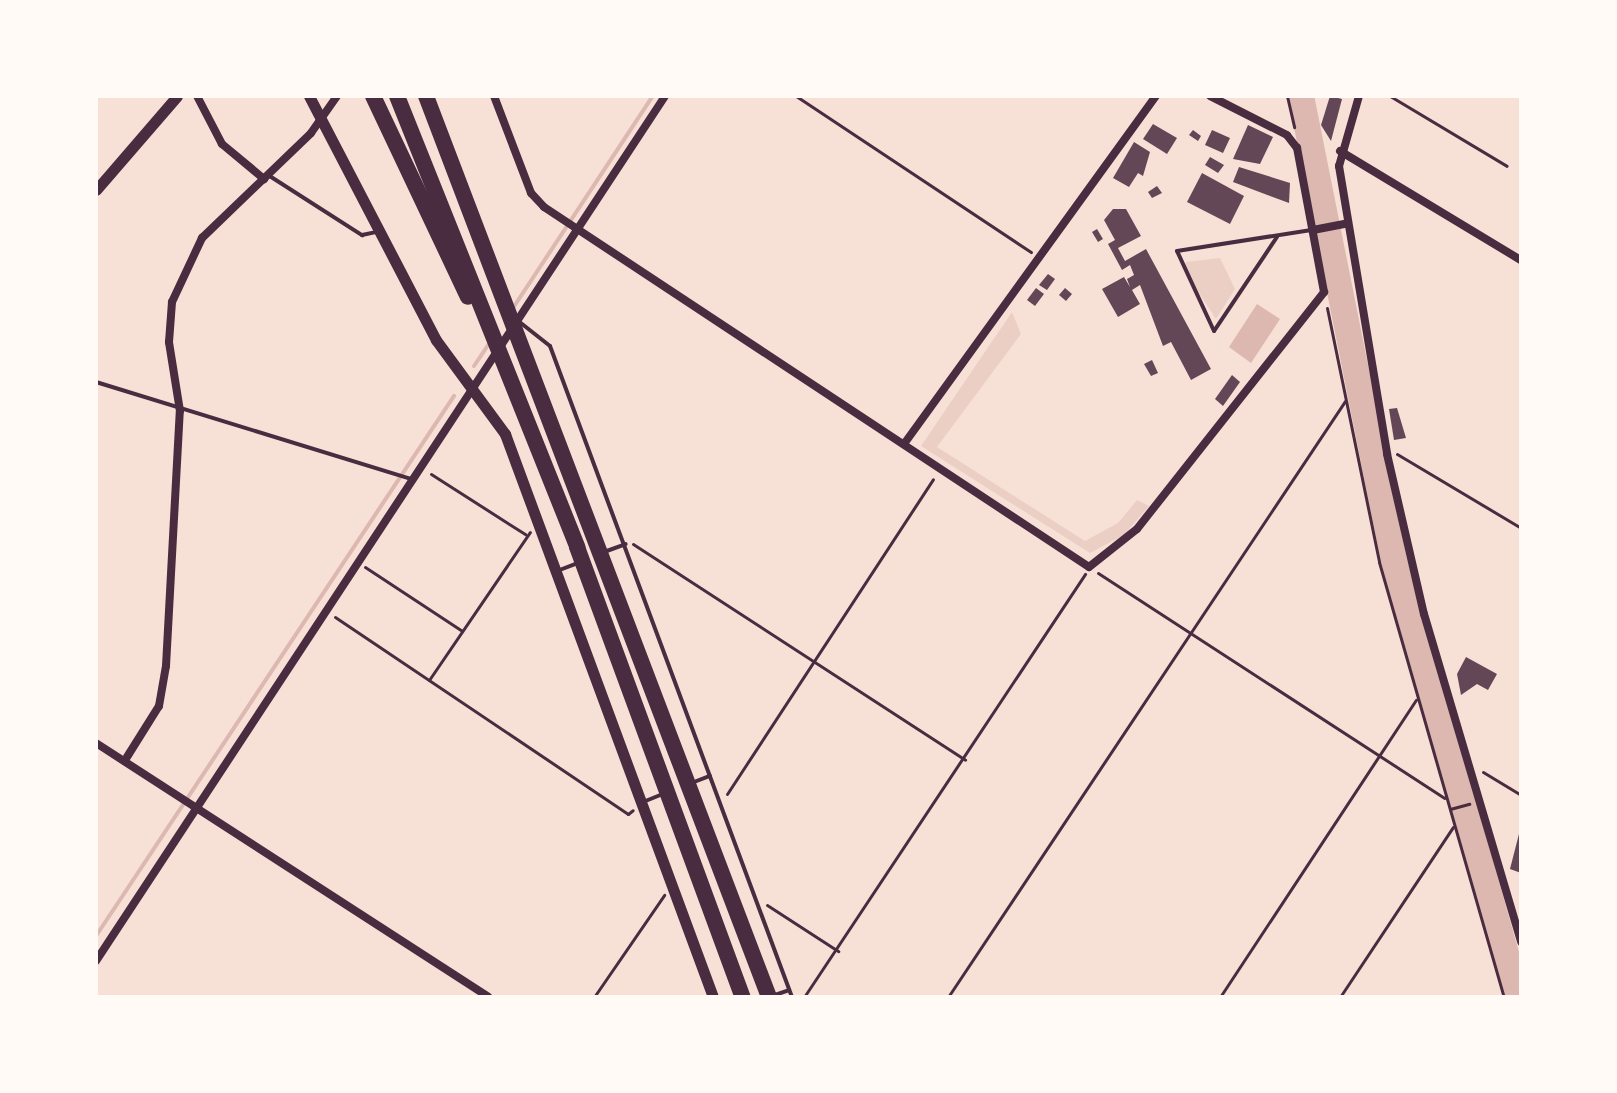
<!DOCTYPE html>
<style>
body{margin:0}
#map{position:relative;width:1617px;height:1093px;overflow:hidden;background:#f7e1d7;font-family:Jost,sans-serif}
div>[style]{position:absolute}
.green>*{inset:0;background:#ebcfc5}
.water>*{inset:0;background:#dcb8b0}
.stream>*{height:4px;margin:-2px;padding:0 2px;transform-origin:2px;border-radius:2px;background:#dcb8b0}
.river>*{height:26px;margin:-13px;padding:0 13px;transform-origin:13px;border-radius:13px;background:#dcb8b0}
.building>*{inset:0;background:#644757}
.path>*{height:3px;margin:-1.5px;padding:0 1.5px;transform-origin:1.5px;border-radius:1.5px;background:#4a2c40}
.service>*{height:4px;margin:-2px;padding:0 2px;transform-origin:2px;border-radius:2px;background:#4a2c40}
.minor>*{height:8px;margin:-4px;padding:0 4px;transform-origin:4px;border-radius:4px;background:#4a2c40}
.tertiary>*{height:11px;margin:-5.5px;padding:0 5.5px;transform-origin:5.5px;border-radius:5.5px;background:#4a2c40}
.motorway>*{height:16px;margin:-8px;padding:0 8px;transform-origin:8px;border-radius:8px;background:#4a2c40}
span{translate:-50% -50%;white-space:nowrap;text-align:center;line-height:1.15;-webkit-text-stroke:6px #fffaf5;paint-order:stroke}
.frame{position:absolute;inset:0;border:98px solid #fffaf5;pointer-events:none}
</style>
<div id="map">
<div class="green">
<div style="clip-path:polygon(1289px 96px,1296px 96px,1320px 223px,1315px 219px)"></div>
<div style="clip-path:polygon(1339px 235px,1378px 443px,1468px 799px,1382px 492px,1333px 236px)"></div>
<div style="clip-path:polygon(1327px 237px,1390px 553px,1457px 803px,1372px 519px,1318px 240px)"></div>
<div style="clip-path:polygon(1220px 258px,1235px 289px,1216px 319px,1184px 270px,1186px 262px)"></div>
<div style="clip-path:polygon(1012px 312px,1021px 334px,937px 447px,1085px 541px,1118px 523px,1137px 500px,1149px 506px,1124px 535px,1090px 553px,921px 446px)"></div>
<div style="clip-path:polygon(1476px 808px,1521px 966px,1521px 996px,1470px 809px)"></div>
<div style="clip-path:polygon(1463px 811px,1503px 956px,1514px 997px,1506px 997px,1455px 815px)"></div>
</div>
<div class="water">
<div style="clip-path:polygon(1257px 304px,1280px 319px,1251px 363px,1229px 347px)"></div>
</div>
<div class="stream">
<div style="left:513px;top:308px;width:254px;rotate:-56.6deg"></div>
<div style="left:474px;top:366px;width:29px;rotate:-56deg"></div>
<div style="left:96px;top:936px;width:648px;rotate:-56.46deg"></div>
</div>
<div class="river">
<div style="left:1301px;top:96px;width:470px;rotate:78.7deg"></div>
<div style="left:1393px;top:557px;width:457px;rotate:74.1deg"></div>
</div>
<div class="building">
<div style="clip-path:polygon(1330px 96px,1342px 99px,1331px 141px,1321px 125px)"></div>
<div style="clip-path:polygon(1153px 124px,1177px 138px,1167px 154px,1143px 139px)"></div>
<div style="clip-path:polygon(1248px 125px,1273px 137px,1260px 164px,1233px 159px)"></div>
<div style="clip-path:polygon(1193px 130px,1201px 136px,1198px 141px,1189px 135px)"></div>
<div style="clip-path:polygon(1212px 130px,1230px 138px,1223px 153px,1205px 145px)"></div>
<div style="clip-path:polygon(1134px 142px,1150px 152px,1143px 176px,1138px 173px,1129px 187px,1113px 178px)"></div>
<div style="clip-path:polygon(1210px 157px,1224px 165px,1218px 173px,1205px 165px)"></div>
<div style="clip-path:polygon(1239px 167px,1290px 183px,1289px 203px,1233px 182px)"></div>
<div style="clip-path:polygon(1202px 173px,1244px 196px,1230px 224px,1187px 202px)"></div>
<div style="clip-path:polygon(1157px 186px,1162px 193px,1152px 198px,1148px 192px)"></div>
<div style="clip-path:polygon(1113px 209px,1126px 209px,1141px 236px,1118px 248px,1125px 261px,1146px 249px,1211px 369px,1191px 380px,1171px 342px,1163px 346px,1140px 285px,1132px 290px,1140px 304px,1118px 317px,1102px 289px,1124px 277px,1130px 287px,1127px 279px,1134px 275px,1130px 265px,1122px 270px,1108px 244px,1115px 240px,1104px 220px)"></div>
<div style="clip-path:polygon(1097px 229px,1103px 239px,1098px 242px,1092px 232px)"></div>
<div style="clip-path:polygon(1048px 274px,1055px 279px,1047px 290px,1039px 285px)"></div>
<div style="clip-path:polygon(1036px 288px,1044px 294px,1035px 306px,1027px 300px)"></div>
<div style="clip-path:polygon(1065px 288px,1072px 294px,1066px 301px,1059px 295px)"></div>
<div style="clip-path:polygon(1152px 360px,1158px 373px,1151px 376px,1144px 364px)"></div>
<div style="clip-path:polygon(1232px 375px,1240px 382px,1223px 406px,1215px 399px)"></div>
<div style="clip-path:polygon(1397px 408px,1406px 438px,1394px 440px,1389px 409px)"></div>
<div style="clip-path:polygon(1466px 657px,1497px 674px,1488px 690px,1477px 684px,1461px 695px,1457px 674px)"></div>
<div style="clip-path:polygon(1521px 826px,1521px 873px,1510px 869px)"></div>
</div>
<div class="path">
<div style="left:796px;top:96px;width:282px;rotate:33.6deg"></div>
<div style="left:1287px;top:96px;width:32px;rotate:77deg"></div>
<div style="left:1390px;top:96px;width:136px;rotate:30.9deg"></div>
<div style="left:1327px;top:308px;width:259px;rotate:78.4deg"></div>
<div style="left:1379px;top:562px;width:453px;rotate:74deg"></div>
<div style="left:1397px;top:454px;width:144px;rotate:30.8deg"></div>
<div style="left:431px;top:474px;width:112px;rotate:32.6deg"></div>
<div style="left:633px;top:544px;width:396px;rotate:33deg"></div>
<div style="left:365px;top:567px;width:116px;rotate:33.4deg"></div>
<div style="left:1098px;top:573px;width:413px;rotate:33deg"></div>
<div style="left:335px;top:617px;width:353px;rotate:33.9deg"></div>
<div style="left:628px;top:814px;width:6px;rotate:-39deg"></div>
<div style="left:429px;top:680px;width:179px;rotate:-55.7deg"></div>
<div style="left:1483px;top:772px;width:44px;rotate:31.2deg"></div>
<div style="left:727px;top:794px;width:376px;rotate:-56.8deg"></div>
<div style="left:1450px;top:809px;width:20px;rotate:-15deg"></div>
<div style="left:767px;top:905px;width:85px;rotate:32.9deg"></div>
<div style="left:594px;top:997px;width:124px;rotate:-55.5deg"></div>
<div style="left:804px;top:997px;width:508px;rotate:-56.4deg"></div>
<div style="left:948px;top:997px;width:716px;rotate:-56.33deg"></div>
<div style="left:1220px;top:997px;width:356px;rotate:-56.6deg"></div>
<div style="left:1340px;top:997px;width:204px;rotate:-56.4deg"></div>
</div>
<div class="service">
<div style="left:268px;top:175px;width:112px;rotate:32.6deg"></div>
<div style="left:362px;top:235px;width:14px;rotate:-12deg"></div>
<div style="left:1277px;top:237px;width:113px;rotate:123.8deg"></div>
<div style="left:1214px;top:331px;width:88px;rotate:-114.8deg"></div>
<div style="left:1177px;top:251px;width:136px;rotate:-8.9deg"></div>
<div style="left:517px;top:320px;width:42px;rotate:38.2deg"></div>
<div style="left:550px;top:346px;width:695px;rotate:69.61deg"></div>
<div style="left:96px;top:382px;width:331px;rotate:17.1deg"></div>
<div style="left:604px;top:552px;width:23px;rotate:-20deg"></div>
<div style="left:557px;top:571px;width:22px;rotate:-21deg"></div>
<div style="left:694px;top:782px;width:17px;rotate:-21deg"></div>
<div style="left:643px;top:802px;width:22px;rotate:-22deg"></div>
<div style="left:772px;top:996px;width:18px;rotate:-19deg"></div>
</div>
<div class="minor">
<div style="left:197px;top:96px;width:54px;rotate:62.5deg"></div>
<div style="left:222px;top:144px;width:55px;rotate:39.8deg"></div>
<div style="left:494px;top:96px;width:104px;rotate:69.1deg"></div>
<div style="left:531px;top:193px;width:19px;rotate:47deg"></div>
<div style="left:544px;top:207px;width:653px;rotate:33.45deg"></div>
<div style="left:1089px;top:567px;width:61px;rotate:-38.4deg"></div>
<div style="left:1137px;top:529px;width:302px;rotate:-51.7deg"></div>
<div style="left:1324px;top:292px;width:147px;rotate:-100.6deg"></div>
<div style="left:1297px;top:148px;width:16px;rotate:-128deg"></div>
<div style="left:1287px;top:135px;width:86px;rotate:-153.1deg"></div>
<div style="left:1359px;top:96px;width:73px;rotate:105.9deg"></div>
<div style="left:1339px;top:166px;width:292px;rotate:80.5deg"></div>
<div style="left:1387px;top:454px;width:164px;rotate:77deg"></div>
<div style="left:1424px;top:614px;width:342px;rotate:73.5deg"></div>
<div style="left:1340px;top:151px;width:211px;rotate:31.1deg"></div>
<div style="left:1313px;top:230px;width:33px;rotate:-11deg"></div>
<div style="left:904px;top:444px;width:430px;rotate:-54.1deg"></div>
<div style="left:96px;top:743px;width:467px;rotate:32.9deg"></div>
<div style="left:127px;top:757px;width:60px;rotate:-57.9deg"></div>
<div style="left:159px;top:706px;width:41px;rotate:-80.1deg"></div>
<div style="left:166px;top:666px;width:255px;rotate:-86.9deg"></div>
<div style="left:180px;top:411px;width:70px;rotate:-99.1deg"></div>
<div style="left:169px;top:342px;width:40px;rotate:-85.7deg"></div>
<div style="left:172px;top:302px;width:71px;rotate:-64.9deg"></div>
<div style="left:202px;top:238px;width:151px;rotate:-43.9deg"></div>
<div style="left:311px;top:133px;width:45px;rotate:-54.9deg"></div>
<div style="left:96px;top:961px;width:1035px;rotate:-56.66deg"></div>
</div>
<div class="tertiary">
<div style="left:309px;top:96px;width:275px;rotate:62.5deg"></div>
<div style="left:436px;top:340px;width:117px;rotate:53.7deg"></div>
<div style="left:505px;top:434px;width:600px;rotate:69.72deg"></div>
<div style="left:96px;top:190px;width:124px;rotate:-49.2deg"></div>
</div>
<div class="motorway">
<div style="left:373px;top:96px;width:222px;rotate:64.7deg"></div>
<div style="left:397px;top:96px;width:486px;rotate:68.2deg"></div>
<div style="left:577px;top:547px;width:480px;rotate:69.8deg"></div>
<div style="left:426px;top:96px;width:964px;rotate:69.16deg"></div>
</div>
<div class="frame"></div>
</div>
